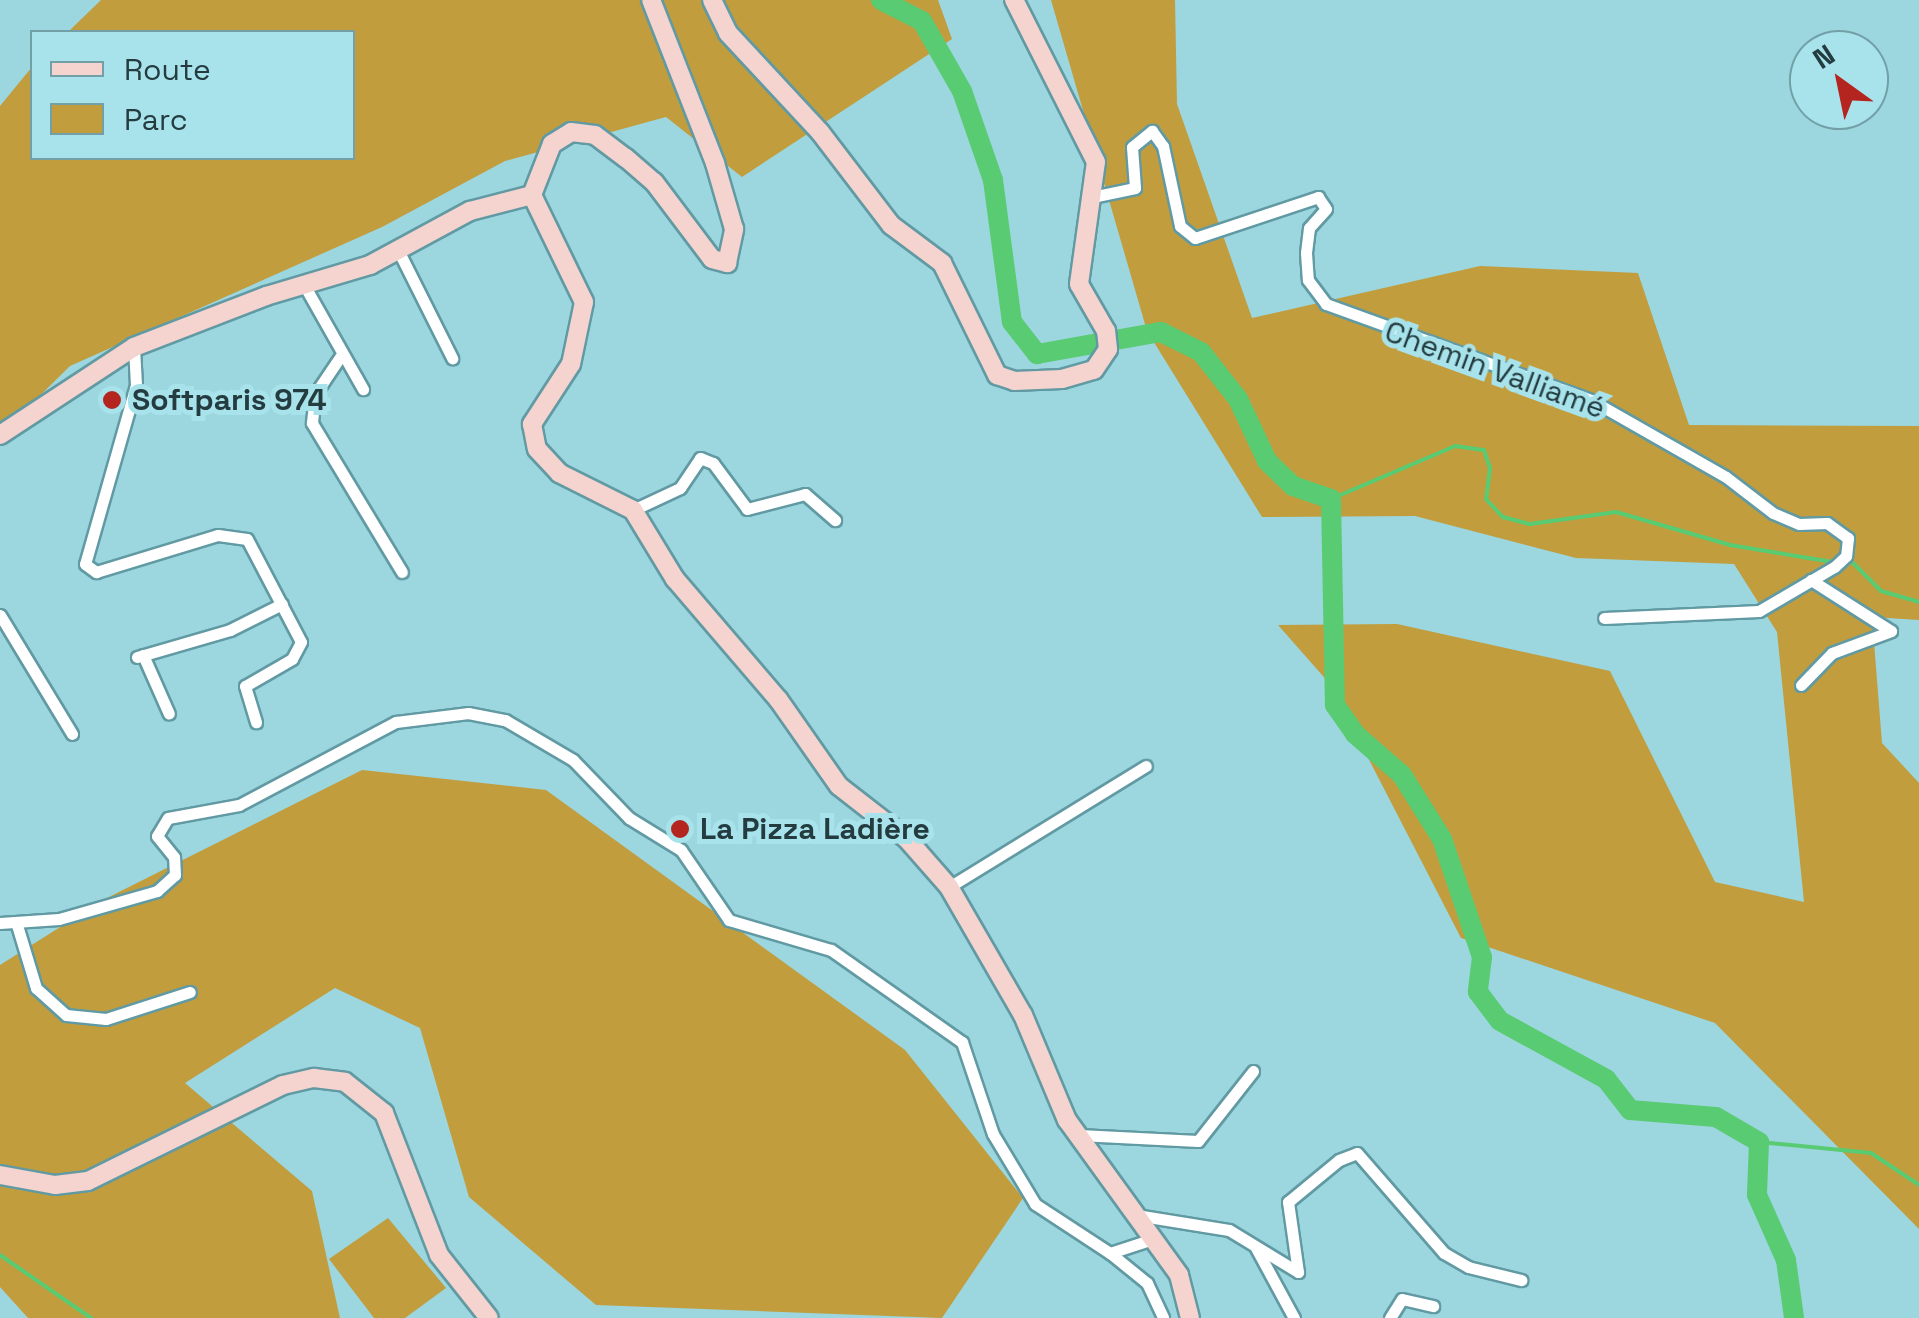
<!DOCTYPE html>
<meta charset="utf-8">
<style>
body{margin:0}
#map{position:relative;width:1919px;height:1318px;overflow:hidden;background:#9cd6df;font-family:"Space Grotesk",sans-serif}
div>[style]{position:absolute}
.green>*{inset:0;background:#c19d3d}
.stream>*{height:4px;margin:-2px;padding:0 2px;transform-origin:2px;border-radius:2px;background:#59cb72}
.river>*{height:20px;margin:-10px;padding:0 10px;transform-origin:10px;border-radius:10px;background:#59cb72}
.roads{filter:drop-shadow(2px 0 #619aa3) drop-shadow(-2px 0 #619aa3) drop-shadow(0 2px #619aa3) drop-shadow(0 -2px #619aa3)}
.street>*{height:11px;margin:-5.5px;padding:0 5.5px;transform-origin:5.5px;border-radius:5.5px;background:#fff}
.secondary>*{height:18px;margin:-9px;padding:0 9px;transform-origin:9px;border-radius:9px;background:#f5d3cf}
.dots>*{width:28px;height:28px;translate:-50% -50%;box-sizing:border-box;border:5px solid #a8e3ec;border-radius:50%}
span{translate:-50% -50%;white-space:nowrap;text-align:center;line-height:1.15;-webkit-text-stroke:10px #a8e3ec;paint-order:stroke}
.street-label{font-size:30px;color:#243c3f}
.poi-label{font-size:30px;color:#243c3f;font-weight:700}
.left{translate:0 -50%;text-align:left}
.legend{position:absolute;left:30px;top:30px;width:325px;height:130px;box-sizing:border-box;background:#a8e3ec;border:2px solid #73a0a7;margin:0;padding:12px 18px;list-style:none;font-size:30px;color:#243c3f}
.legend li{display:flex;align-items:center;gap:20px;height:50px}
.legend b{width:50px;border:2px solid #73a0a7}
.north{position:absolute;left:1789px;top:30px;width:100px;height:100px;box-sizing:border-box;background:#a8e3ec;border:2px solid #73a0a7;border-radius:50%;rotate:327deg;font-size:28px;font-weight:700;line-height:40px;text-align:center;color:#243c3f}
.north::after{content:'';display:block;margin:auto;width:35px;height:45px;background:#b4251f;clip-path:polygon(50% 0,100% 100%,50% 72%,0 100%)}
</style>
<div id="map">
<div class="green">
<div style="clip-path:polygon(101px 0,938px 0,952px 39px,742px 177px,666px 117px,505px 161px,382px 227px,70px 366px,0 435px,0 106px,32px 67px,32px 158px,352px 158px,352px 32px,68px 32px)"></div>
<div style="clip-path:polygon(1051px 0,1175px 0,1177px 104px,1252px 318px,1480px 266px,1638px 273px,1689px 425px,1919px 426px,1919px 620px,1872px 617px,1882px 743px,1919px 783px,1919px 1229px,1715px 1023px,1461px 938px,1330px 684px,1278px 625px,1397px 624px,1610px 671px,1715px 882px,1804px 902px,1777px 632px,1734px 564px,1576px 558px,1415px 516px,1262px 517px,1147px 331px)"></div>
<div style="clip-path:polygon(362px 770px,546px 790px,905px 1050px,1023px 1198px,942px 1318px,596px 1305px,469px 1197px,420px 1028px,335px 988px,185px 1083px,312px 1191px,340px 1318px,28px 1318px,0 1287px,0 965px,103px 900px)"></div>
<div style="clip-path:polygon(388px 1218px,446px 1288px,405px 1318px,374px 1318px,329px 1259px)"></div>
</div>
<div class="stream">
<div style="left:1331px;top:499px;width:135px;rotate:-23.1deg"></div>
<div style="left:1455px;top:446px;width:29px;rotate:8deg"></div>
<div style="left:1484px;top:450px;width:19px;rotate:72deg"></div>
<div style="left:1490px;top:468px;width:31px;rotate:97deg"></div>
<div style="left:1486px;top:499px;width:25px;rotate:47deg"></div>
<div style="left:1503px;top:517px;width:28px;rotate:15deg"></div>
<div style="left:1530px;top:524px;width:87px;rotate:-7.9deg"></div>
<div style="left:1616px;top:512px;width:119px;rotate:16.1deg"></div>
<div style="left:1730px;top:545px;width:104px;rotate:9.4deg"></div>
<div style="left:1842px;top:562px;width:11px;rotate:5deg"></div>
<div style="left:1853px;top:563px;width:40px;rotate:45deg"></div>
<div style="left:1881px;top:591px;width:40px;rotate:16deg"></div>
<div style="left:1759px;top:1142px;width:113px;rotate:5.6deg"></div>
<div style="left:1871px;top:1153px;width:58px;rotate:33.7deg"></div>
<div style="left:0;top:1255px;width:111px;rotate:34.7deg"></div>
</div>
<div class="river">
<div style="left:881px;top:0;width:46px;rotate:27.1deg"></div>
<div style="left:922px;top:21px;width:81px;rotate:60.3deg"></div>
<div style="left:962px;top:91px;width:94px;rotate:70.8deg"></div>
<div style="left:993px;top:180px;width:143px;rotate:82.4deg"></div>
<div style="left:1012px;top:322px;width:41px;rotate:52deg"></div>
<div style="left:1037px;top:354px;width:126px;rotate:-10.1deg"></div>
<div style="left:1161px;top:332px;width:45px;rotate:26.6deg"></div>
<div style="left:1201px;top:352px;width:60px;rotate:51.8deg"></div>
<div style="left:1238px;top:399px;width:68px;rotate:64.9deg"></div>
<div style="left:1267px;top:461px;width:36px;rotate:44deg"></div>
<div style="left:1293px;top:486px;width:40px;rotate:18.9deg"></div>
<div style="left:1331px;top:499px;width:206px;rotate:88.9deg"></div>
<div style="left:1335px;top:705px;width:35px;rotate:55deg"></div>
<div style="left:1355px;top:734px;width:62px;rotate:41.1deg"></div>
<div style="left:1402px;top:775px;width:75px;rotate:58deg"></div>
<div style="left:1442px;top:839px;width:125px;rotate:71.3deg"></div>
<div style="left:1482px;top:957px;width:35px;rotate:97deg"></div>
<div style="left:1478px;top:992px;width:36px;rotate:53deg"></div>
<div style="left:1500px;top:1021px;width:121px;rotate:28.7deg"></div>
<div style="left:1606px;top:1079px;width:39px;rotate:52deg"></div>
<div style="left:1630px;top:1110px;width:86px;rotate:4.7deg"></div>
<div style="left:1716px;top:1117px;width:50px;rotate:30.2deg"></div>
<div style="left:1759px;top:1142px;width:53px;rotate:92.2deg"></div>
<div style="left:1757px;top:1195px;width:71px;rotate:66deg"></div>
<div style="left:1786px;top:1260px;width:59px;rotate:82.1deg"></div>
</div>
<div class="roads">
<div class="street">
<div style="left:1092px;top:197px;width:44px;rotate:-11.8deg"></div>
<div style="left:1135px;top:188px;width:41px;rotate:-94.2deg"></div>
<div style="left:1132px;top:147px;width:26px;rotate:-39deg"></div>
<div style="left:1152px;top:131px;width:19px;rotate:54deg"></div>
<div style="left:1163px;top:146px;width:82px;rotate:78deg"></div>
<div style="left:1180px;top:226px;width:19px;rotate:39deg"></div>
<div style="left:1195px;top:238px;width:130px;rotate:-18.4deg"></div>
<div style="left:1318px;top:197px;width:14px;rotate:56deg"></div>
<div style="left:1326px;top:209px;width:25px;rotate:132deg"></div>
<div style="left:1309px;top:228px;width:25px;rotate:97deg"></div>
<div style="left:1306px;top:253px;width:27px;rotate:86deg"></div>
<div style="left:1308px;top:280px;width:30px;rotate:53deg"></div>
<div style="left:1326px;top:304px;width:282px;rotate:19.9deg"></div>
<div style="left:1591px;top:400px;width:155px;rotate:29.7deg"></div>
<div style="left:1726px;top:477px;width:59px;rotate:37.5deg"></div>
<div style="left:1773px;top:513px;width:28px;rotate:23deg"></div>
<div style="left:1799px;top:524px;width:28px;rotate:-2deg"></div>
<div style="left:1827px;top:523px;width:26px;rotate:36deg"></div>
<div style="left:1848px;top:538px;width:18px;rotate:96deg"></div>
<div style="left:1846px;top:556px;width:16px;rotate:137deg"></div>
<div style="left:1834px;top:567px;width:87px;rotate:149.6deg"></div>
<div style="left:1759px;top:611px;width:155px;rotate:177.4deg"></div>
<div style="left:399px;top:252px;width:119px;rotate:63.4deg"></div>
<div style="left:303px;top:283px;width:122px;rotate:60.5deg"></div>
<div style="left:134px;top:347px;width:38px;rotate:87deg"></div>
<div style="left:136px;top:385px;width:186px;rotate:105.9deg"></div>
<div style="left:85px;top:564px;width:14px;rotate:36deg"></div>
<div style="left:96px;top:572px;width:127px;rotate:-16.9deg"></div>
<div style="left:218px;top:535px;width:29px;rotate:8deg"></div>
<div style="left:247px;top:539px;width:116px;rotate:62.3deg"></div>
<div style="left:301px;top:642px;width:19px;rotate:118deg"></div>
<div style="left:292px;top:659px;width:54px;rotate:150.1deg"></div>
<div style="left:245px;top:686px;width:38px;rotate:73deg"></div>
<div style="left:340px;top:357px;width:45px;rotate:124deg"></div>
<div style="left:315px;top:394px;width:29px;rotate:96deg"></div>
<div style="left:312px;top:423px;width:174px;rotate:58.9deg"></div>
<div style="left:633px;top:510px;width:52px;rotate:-25.1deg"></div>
<div style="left:680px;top:488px;width:36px;rotate:-56deg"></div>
<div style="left:700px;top:458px;width:14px;rotate:21deg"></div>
<div style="left:713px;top:463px;width:57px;rotate:53.5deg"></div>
<div style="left:747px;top:509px;width:60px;rotate:-14.5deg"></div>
<div style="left:805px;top:494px;width:40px;rotate:41deg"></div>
<div style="left:0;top:615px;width:139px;rotate:58.8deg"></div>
<div style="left:143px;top:655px;width:64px;rotate:66.2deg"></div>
<div style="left:137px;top:657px;width:97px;rotate:-16.2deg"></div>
<div style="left:230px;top:630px;width:58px;rotate:-26.6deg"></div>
<div style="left:1801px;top:685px;width:45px;rotate:-45.9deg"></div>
<div style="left:1832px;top:653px;width:63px;rotate:-20.4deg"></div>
<div style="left:1891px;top:631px;width:95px;rotate:-147.5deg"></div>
<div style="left:949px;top:887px;width:231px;rotate:-31.6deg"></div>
<div style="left:0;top:923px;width:59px;rotate:-3.9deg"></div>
<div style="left:59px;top:919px;width:102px;rotate:-15.9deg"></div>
<div style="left:157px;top:891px;width:24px;rotate:-42deg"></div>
<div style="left:175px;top:875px;width:18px;rotate:-93deg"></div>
<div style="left:174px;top:857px;width:27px;rotate:-129deg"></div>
<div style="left:157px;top:836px;width:21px;rotate:-59deg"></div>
<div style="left:168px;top:818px;width:72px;rotate:-10.4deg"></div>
<div style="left:239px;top:805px;width:178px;rotate:-27.9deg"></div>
<div style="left:396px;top:722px;width:73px;rotate:-7.1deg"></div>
<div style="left:468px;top:713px;width:38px;rotate:11deg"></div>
<div style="left:505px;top:720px;width:79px;rotate:30.5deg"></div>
<div style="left:573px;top:760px;width:81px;rotate:46deg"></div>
<div style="left:629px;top:818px;width:61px;rotate:31.6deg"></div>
<div style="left:681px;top:850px;width:85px;rotate:55.6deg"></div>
<div style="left:729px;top:920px;width:106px;rotate:16.4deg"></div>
<div style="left:831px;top:950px;width:160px;rotate:35.1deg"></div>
<div style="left:962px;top:1042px;width:97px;rotate:71.4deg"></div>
<div style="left:993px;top:1134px;width:82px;rotate:59deg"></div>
<div style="left:1035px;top:1204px;width:90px;rotate:33.2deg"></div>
<div style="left:1110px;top:1253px;width:45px;rotate:-18deg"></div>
<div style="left:17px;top:925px;width:66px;rotate:73.2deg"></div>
<div style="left:36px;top:988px;width:40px;rotate:42deg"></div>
<div style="left:66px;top:1015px;width:40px;rotate:5.7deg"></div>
<div style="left:106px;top:1019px;width:88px;rotate:-17.8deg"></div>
<div style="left:1079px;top:1135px;width:119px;rotate:2.9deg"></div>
<div style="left:1198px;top:1141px;width:89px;rotate:-51.8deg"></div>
<div style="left:1136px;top:1215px;width:94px;rotate:9.2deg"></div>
<div style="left:1229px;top:1230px;width:81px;rotate:31.3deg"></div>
<div style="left:1298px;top:1272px;width:71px;rotate:-98.1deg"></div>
<div style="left:1288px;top:1202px;width:66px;rotate:-39.5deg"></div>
<div style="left:1339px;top:1160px;width:19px;rotate:-21deg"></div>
<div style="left:1357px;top:1153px;width:133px;rotate:49deg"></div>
<div style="left:1444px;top:1253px;width:28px;rotate:30deg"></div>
<div style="left:1468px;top:1267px;width:55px;rotate:13.8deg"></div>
<div style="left:1256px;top:1248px;width:80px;rotate:61.5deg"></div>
<div style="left:1110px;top:1253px;width:48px;rotate:39deg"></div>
<div style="left:1147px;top:1283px;width:38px;rotate:65deg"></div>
<div style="left:1390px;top:1318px;width:22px;rotate:-58deg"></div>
<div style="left:1402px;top:1299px;width:32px;rotate:13deg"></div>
</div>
<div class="secondary">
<div style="left:712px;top:0;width:37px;rotate:64deg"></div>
<div style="left:728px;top:33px;width:135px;rotate:47.1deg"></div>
<div style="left:820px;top:132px;width:117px;rotate:52.6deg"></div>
<div style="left:891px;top:225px;width:64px;rotate:36.7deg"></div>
<div style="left:942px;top:263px;width:125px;rotate:63.8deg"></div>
<div style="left:997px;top:375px;width:18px;rotate:19deg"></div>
<div style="left:1014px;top:381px;width:48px;rotate:-2.4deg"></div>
<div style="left:1062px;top:379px;width:33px;rotate:-16deg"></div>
<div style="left:1094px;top:370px;width:25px;rotate:-56deg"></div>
<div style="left:1108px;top:349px;width:18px;rotate:-96deg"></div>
<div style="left:1106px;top:331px;width:54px;rotate:-119.9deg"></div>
<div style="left:1079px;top:284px;width:123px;rotate:-82.1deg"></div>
<div style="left:1096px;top:162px;width:182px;rotate:-116.8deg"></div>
<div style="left:532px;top:195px;width:119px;rotate:64.1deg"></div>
<div style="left:584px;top:302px;width:63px;rotate:101.8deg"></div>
<div style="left:571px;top:364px;width:72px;rotate:123deg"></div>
<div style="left:532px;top:424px;width:25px;rotate:79deg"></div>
<div style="left:537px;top:449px;width:33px;rotate:47deg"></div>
<div style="left:559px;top:473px;width:83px;rotate:26.6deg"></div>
<div style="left:633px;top:510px;width:81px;rotate:58.7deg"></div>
<div style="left:675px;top:579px;width:158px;rotate:49.4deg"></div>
<div style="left:778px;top:699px;width:106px;rotate:55deg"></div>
<div style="left:839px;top:786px;width:86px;rotate:37.9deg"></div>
<div style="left:907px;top:839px;width:64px;rotate:48.8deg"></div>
<div style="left:949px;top:887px;width:148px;rotate:60deg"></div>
<div style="left:1023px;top:1015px;width:114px;rotate:67.3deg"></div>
<div style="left:1067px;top:1120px;width:191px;rotate:54.1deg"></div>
<div style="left:1179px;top:1275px;width:44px;rotate:75.7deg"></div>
<div style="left:0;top:435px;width:160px;rotate:-33.3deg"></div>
<div style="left:134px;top:347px;width:142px;rotate:-21.1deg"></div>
<div style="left:266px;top:296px;width:109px;rotate:-16.6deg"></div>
<div style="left:370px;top:265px;width:114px;rotate:-28.4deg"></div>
<div style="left:470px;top:211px;width:64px;rotate:-14.5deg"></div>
<div style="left:532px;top:195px;width:55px;rotate:-68.6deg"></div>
<div style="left:552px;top:144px;width:22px;rotate:-32deg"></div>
<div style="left:571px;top:132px;width:24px;rotate:7deg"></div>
<div style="left:595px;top:135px;width:39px;rotate:37deg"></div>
<div style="left:626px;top:158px;width:37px;rotate:41deg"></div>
<div style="left:654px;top:182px;width:96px;rotate:53deg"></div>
<div style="left:712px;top:259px;width:16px;rotate:15deg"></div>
<div style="left:727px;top:263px;width:35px;rotate:-78deg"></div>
<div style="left:734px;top:229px;width:69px;rotate:-106.1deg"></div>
<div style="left:715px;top:163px;width:175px;rotate:-111.4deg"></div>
<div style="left:0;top:1175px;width:56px;rotate:10.3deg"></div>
<div style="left:55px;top:1185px;width:33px;rotate:-7deg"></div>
<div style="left:88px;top:1181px;width:217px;rotate:-26.2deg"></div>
<div style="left:283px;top:1085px;width:32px;rotate:-13deg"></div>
<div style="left:314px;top:1078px;width:31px;rotate:7deg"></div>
<div style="left:345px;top:1082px;width:50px;rotate:38.5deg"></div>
<div style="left:384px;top:1113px;width:152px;rotate:68.8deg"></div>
<div style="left:439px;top:1255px;width:80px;rotate:51.6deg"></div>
</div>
</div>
<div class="dots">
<div style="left:112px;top:400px;background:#b4251f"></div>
<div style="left:680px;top:829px;background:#b4251f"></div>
</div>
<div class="street-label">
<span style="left:1495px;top:370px;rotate:20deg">Chemin Valliamé</span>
</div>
<div class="poi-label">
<span class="left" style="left:132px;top:400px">Softparis 974</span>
<span class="left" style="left:700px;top:829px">La Pizza Ladière</span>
</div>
<ul class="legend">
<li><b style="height:12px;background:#f5d3cf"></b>Route</li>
<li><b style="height:28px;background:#c19d3d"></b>Parc</li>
</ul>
<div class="north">N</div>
</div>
